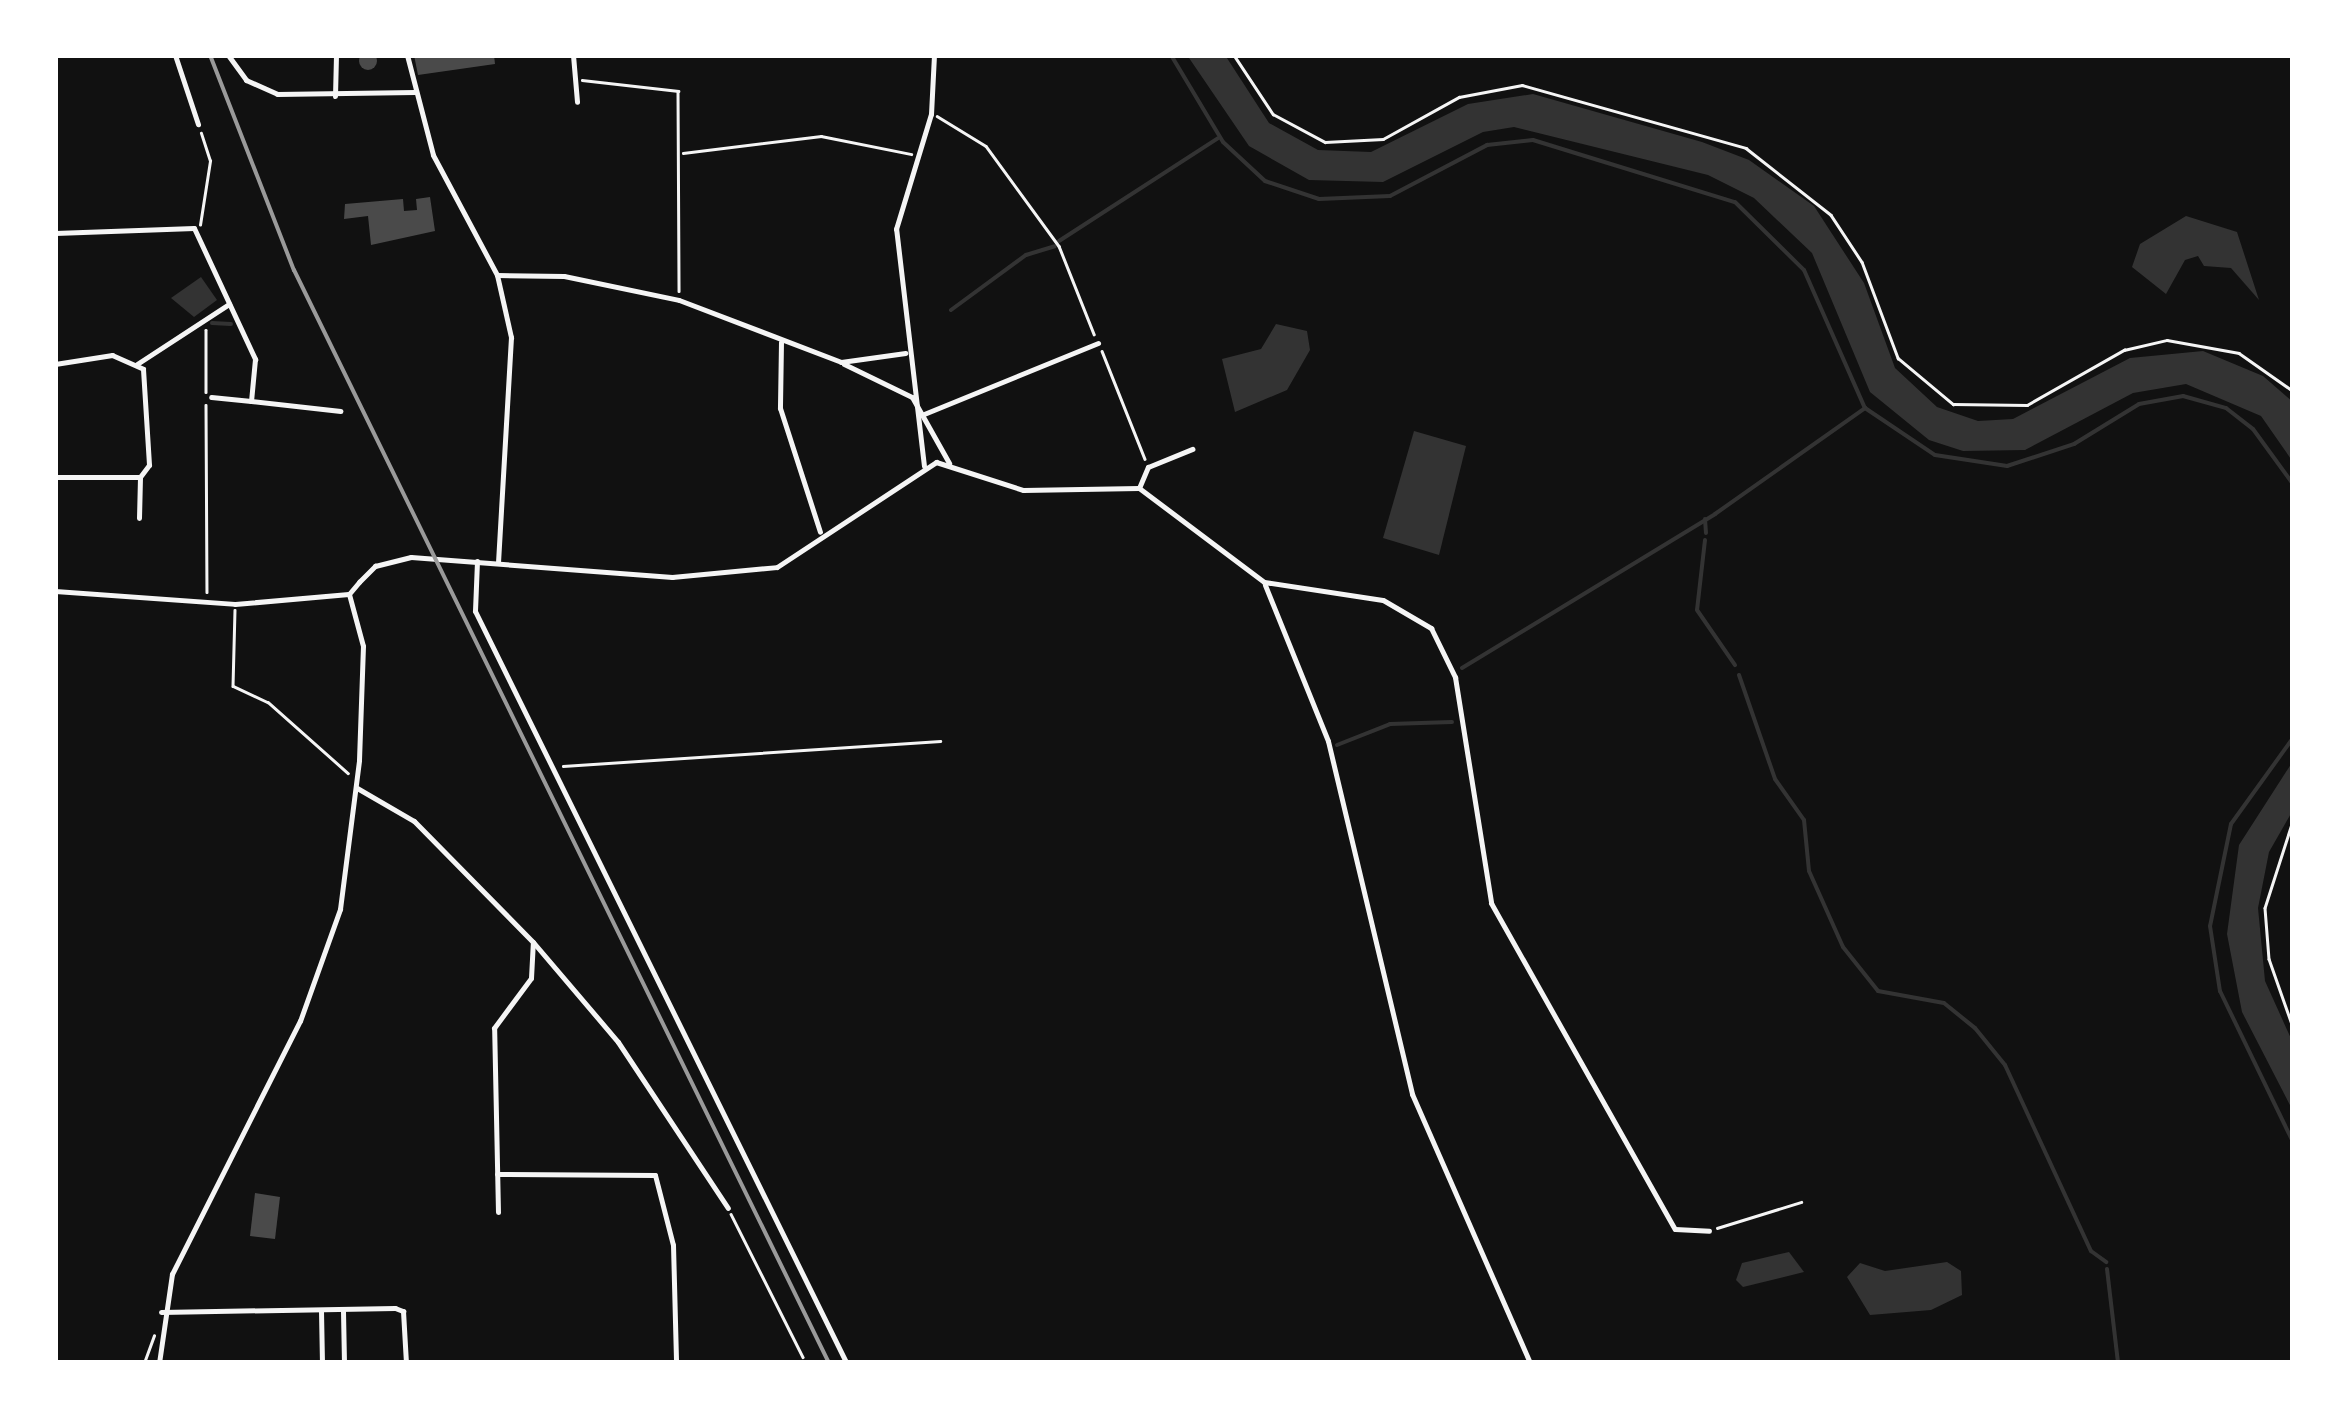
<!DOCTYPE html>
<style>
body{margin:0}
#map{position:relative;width:2348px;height:1418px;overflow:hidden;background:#111;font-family:Cabin,sans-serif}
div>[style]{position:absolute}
.water>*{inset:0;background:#333}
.stream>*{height:4px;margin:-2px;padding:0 2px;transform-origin:2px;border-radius:2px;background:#333}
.building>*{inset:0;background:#4a4a4a}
.round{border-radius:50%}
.path>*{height:2.5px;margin:-1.25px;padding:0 1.25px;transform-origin:1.25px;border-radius:1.25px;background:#f5f5f5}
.service>*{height:2.5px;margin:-1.25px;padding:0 1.25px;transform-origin:1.25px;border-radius:1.25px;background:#f5f5f5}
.minor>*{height:5px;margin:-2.5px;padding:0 2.5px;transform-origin:2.5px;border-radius:2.5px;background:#f5f5f5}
.rail>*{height:4px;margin:-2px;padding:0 2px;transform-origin:2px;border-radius:2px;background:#9a9a9a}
span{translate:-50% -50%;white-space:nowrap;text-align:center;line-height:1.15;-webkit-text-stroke:10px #fff;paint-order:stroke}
.frame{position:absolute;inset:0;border:58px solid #fff;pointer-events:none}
</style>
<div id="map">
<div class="water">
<div style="clip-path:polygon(1187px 55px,1225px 55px,1269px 123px,1318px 150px,1371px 152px,1468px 104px,1533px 94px,1702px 142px,1749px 160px,1814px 206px,1864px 283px,1895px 368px,1937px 407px,1978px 421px,2013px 419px,2130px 358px,2203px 351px,2263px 376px,2293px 402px,2293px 462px,2261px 416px,2186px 384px,2133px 393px,2025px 450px,1963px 451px,1929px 440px,1870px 392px,1812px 253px,1754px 198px,1708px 175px,1514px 127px,1483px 132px,1383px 182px,1309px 180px,1249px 146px)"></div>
<div style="clip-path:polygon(2186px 216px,2237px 232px,2259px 300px,2231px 268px,2204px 266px,2198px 256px,2185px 260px,2166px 294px,2132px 267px,2140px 244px)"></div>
<div style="clip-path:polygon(201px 277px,217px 300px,194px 317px,171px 298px)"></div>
<div style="clip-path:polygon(1276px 324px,1307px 331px,1310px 350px,1287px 390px,1235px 412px,1222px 359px,1261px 349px)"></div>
<div style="clip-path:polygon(1414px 431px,1466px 446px,1439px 555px,1383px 538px)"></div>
<div style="clip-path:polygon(2293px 761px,2293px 810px,2269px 852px,2258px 908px,2265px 981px,2293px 1043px,2293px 1111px,2242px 1012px,2227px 934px,2239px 845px)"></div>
<div style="clip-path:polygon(1789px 1252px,1804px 1272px,1743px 1287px,1736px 1280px,1742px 1263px)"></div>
<div style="clip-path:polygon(1947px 1262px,1961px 1271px,1962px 1295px,1931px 1310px,1870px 1315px,1847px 1277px,1860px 1263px,1885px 1271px)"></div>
</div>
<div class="stream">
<div style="left:1171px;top:55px;width:101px;rotate:59.1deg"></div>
<div style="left:1223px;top:142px;width:57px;rotate:42.9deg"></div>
<div style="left:1265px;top:181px;width:57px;rotate:18.4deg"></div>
<div style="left:1319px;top:199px;width:71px;rotate:-2.4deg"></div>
<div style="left:1390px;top:196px;width:110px;rotate:-27.7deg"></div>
<div style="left:1487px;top:145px;width:46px;rotate:-6.2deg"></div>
<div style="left:1533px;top:140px;width:211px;rotate:17.1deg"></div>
<div style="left:1735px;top:202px;width:97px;rotate:44.6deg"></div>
<div style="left:1804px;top:270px;width:151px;rotate:66.2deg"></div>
<div style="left:1865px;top:408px;width:84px;rotate:33.9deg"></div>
<div style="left:1935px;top:455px;width:73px;rotate:8.7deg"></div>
<div style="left:2007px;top:466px;width:71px;rotate:-18.2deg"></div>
<div style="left:2074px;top:444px;width:76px;rotate:-31.6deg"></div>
<div style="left:2139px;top:404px;width:45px;rotate:-10.3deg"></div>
<div style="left:2183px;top:396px;width:45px;rotate:15.6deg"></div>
<div style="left:2226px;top:408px;width:34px;rotate:38deg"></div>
<div style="left:2253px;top:429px;width:68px;rotate:54deg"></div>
<div style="left:1059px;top:241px;width:189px;rotate:-32.9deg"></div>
<div style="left:951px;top:310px;width:93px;rotate:-36.3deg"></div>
<div style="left:1026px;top:255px;width:30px;rotate:-17deg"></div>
<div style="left:212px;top:323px;width:19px;rotate:3deg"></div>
<div style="left:1705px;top:519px;width:14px;rotate:86deg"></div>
<div style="left:1705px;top:540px;width:70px;rotate:96.5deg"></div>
<div style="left:1697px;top:610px;width:67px;rotate:55.4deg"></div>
<div style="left:1462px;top:668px;width:296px;rotate:-31.3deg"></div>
<div style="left:1715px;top:514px;width:184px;rotate:-35.2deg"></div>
<div style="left:1739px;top:675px;width:110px;rotate:70.9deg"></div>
<div style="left:1775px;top:779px;width:50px;rotate:54.7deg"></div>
<div style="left:1804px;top:820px;width:51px;rotate:84.4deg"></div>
<div style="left:1809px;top:871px;width:83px;rotate:65.9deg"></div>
<div style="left:1843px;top:947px;width:56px;rotate:51.5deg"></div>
<div style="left:1878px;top:991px;width:67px;rotate:10.3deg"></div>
<div style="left:1944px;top:1003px;width:40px;rotate:39deg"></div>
<div style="left:1975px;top:1028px;width:48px;rotate:51deg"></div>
<div style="left:2005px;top:1065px;width:205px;rotate:65.2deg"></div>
<div style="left:2091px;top:1251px;width:19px;rotate:36deg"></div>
<div style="left:2293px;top:738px;width:106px;rotate:125.8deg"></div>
<div style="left:2231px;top:824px;width:104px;rotate:101.6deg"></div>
<div style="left:2210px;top:926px;width:66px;rotate:81.3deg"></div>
<div style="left:2220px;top:991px;width:168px;rotate:64.2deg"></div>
<div style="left:1337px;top:745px;width:57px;rotate:-21.6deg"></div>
<div style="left:1390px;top:724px;width:62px;rotate:-1.8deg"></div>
<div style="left:2107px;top:1269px;width:95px;rotate:83.3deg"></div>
</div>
<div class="building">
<div class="round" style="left:359px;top:52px;width:18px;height:18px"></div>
<div style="clip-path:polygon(414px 55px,494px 55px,495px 64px,418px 75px)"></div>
<div style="clip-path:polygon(430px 197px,435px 231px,371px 245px,368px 216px,344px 219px,345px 204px,403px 199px,404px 211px,417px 210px,416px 199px)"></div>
<div style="clip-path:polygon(255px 1193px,280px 1197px,275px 1239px,250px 1236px)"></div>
</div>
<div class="path">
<div style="left:582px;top:80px;width:97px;rotate:6.5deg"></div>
<div style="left:678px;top:91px;width:200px;rotate:89.7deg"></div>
<div style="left:937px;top:116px;width:57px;rotate:31.5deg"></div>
<div style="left:986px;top:146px;width:124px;rotate:53.9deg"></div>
<div style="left:1059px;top:246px;width:95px;rotate:68.3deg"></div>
<div style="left:683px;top:153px;width:139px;rotate:-7deg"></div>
<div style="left:821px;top:136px;width:92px;rotate:11.3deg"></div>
<div style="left:200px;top:225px;width:65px;rotate:-81.1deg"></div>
<div style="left:210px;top:161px;width:29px;rotate:-108deg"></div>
<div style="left:206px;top:330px;width:62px;rotate:90deg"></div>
<div style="left:1102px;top:351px;width:116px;rotate:68.3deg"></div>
<div style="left:206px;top:405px;width:187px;rotate:89.7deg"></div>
<div style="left:235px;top:610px;width:76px;rotate:91.5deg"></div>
<div style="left:233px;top:686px;width:38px;rotate:25deg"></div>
<div style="left:268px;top:702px;width:107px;rotate:41.6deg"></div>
<div style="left:563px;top:766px;width:378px;rotate:-3.8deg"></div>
<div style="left:731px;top:1214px;width:160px;rotate:63.3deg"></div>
<div style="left:1717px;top:1228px;width:88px;rotate:-17.2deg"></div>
<div style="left:144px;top:1363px;width:29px;rotate:-70deg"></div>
</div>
<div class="service">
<div style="left:1234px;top:55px;width:71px;rotate:56.5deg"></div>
<div style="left:1273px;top:114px;width:59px;rotate:28.3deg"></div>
<div style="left:1325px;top:142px;width:58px;rotate:-3deg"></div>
<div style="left:1383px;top:139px;width:87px;rotate:-28.9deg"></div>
<div style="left:1459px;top:97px;width:64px;rotate:-10.8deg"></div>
<div style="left:1522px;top:85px;width:233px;rotate:15.7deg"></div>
<div style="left:1746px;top:148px;width:108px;rotate:38.2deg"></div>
<div style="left:1831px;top:215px;width:56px;rotate:56.6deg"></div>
<div style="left:1862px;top:262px;width:103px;rotate:69.4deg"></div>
<div style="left:1898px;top:358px;width:72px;rotate:39.9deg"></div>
<div style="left:1953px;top:404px;width:74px;rotate:0.8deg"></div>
<div style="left:2027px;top:405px;width:112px;rotate:-29.6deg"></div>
<div style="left:2124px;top:350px;width:44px;rotate:-13.1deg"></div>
<div style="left:2167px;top:340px;width:73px;rotate:10.2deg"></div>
<div style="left:2239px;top:353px;width:66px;rotate:35.1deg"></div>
<div style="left:2293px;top:821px;width:91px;rotate:107.8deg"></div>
<div style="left:2265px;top:908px;width:51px;rotate:85.5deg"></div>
<div style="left:2269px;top:959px;width:72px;rotate:70.6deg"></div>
</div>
<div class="minor">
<div style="left:175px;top:55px;width:73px;rotate:71.6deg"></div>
<div style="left:228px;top:55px;width:31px;rotate:54deg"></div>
<div style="left:246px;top:80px;width:34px;rotate:24deg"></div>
<div style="left:277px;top:94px;width:138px;rotate:-0.8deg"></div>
<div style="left:407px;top:55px;width:103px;rotate:75.4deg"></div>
<div style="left:433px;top:155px;width:136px;rotate:61.9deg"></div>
<div style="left:497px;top:275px;width:64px;rotate:77.3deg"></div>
<div style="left:511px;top:337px;width:226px;rotate:93.3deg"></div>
<div style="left:573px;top:55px;width:47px;rotate:85.1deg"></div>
<div style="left:335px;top:96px;width:41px;rotate:-88.6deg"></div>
<div style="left:55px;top:233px;width:139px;rotate:-2.1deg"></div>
<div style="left:194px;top:228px;width:145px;rotate:65deg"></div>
<div style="left:255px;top:359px;width:42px;rotate:95.4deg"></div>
<div style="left:251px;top:401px;width:40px;rotate:-174.3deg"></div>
<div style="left:497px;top:275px;width:67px;rotate:0.9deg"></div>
<div style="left:564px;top:276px;width:117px;rotate:11.8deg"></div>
<div style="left:679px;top:300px;width:173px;rotate:20.9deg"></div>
<div style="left:841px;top:362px;width:65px;rotate:-8deg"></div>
<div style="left:781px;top:342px;width:66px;rotate:90.9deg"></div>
<div style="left:780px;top:408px;width:130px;rotate:72.1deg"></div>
<div style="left:55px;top:364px;width:58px;rotate:-9deg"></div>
<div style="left:112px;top:355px;width:34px;rotate:24deg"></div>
<div style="left:143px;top:369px;width:96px;rotate:86.4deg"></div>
<div style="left:149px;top:465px;width:15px;rotate:127deg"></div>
<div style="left:140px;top:477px;width:85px;rotate:180deg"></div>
<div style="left:137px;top:364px;width:110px;rotate:-33.1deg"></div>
<div style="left:844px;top:364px;width:76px;rotate:25.9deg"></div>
<div style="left:912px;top:397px;width:76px;rotate:60.7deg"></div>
<div style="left:251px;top:401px;width:90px;rotate:6.4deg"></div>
<div style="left:924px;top:414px;width:188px;rotate:-22.2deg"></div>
<div style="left:924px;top:466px;width:239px;rotate:-96.7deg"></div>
<div style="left:896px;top:229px;width:120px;rotate:-73.1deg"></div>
<div style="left:931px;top:114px;width:59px;rotate:-87.1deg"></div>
<div style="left:1139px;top:488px;width:23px;rotate:-67deg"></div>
<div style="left:1148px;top:467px;width:48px;rotate:-22.2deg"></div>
<div style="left:139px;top:518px;width:41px;rotate:-88.6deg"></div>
<div style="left:477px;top:561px;width:50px;rotate:92.3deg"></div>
<div style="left:475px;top:611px;width:838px;rotate:63.71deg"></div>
<div style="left:1265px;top:585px;width:168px;rotate:68deg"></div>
<div style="left:1328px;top:741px;width:363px;rotate:76.6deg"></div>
<div style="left:1412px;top:1094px;width:294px;rotate:66.3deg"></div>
<div style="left:55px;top:591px;width:180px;rotate:4.1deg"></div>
<div style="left:235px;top:604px;width:114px;rotate:-5deg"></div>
<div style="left:357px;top:788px;width:66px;rotate:30.1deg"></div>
<div style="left:414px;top:821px;width:170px;rotate:45.5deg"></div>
<div style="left:533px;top:942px;width:131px;rotate:49.6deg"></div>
<div style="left:618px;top:1042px;width:199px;rotate:56.5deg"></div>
<div style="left:497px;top:1174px;width:158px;rotate:0.4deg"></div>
<div style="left:655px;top:1175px;width:72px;rotate:75.6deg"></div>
<div style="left:673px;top:1245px;width:118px;rotate:88.5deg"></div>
<div style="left:498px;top:1212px;width:184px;rotate:-91.2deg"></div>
<div style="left:494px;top:1028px;width:62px;rotate:-53.5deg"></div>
<div style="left:531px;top:978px;width:35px;rotate:-87deg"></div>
<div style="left:321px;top:1311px;width:52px;rotate:88.9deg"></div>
<div style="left:343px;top:1311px;width:52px;rotate:88.9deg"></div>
<div style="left:161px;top:1312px;width:234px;rotate:-1deg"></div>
<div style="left:395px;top:1308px;width:9px;rotate:21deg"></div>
<div style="left:403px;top:1311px;width:52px;rotate:86.7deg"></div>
<div style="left:159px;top:1363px;width:90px;rotate:-81.7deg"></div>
<div style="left:172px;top:1274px;width:284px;rotate:-63.2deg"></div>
<div style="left:300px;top:1021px;width:119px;rotate:-70.3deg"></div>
<div style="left:340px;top:909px;width:150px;rotate:-82.7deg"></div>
<div style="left:359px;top:760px;width:114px;rotate:-88deg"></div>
<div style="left:363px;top:646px;width:54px;rotate:-105.1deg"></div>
<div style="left:349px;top:594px;width:16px;rotate:-50deg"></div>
<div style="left:359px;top:582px;width:23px;rotate:-45deg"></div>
<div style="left:375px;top:566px;width:37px;rotate:-14deg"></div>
<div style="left:411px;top:557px;width:262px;rotate:4.4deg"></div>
<div style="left:672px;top:577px;width:105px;rotate:-5.4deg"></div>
<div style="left:777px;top:567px;width:191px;rotate:-33.4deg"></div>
<div style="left:936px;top:462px;width:91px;rotate:17.8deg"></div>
<div style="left:1023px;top:490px;width:116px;rotate:-1deg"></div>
<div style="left:1139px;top:488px;width:156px;rotate:36.9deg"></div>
<div style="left:1264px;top:582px;width:120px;rotate:8.6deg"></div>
<div style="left:1383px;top:600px;width:56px;rotate:30.3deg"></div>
<div style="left:1431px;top:628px;width:55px;rotate:63.9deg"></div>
<div style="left:1455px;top:677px;width:229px;rotate:80.9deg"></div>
<div style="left:1491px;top:903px;width:374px;rotate:60.6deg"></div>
<div style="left:1675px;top:1229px;width:34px;rotate:3deg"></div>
</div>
<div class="rail">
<div style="left:210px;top:55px;width:231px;rotate:68.7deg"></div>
<div style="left:294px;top:270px;width:1217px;rotate:63.92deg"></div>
</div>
<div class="frame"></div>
</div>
